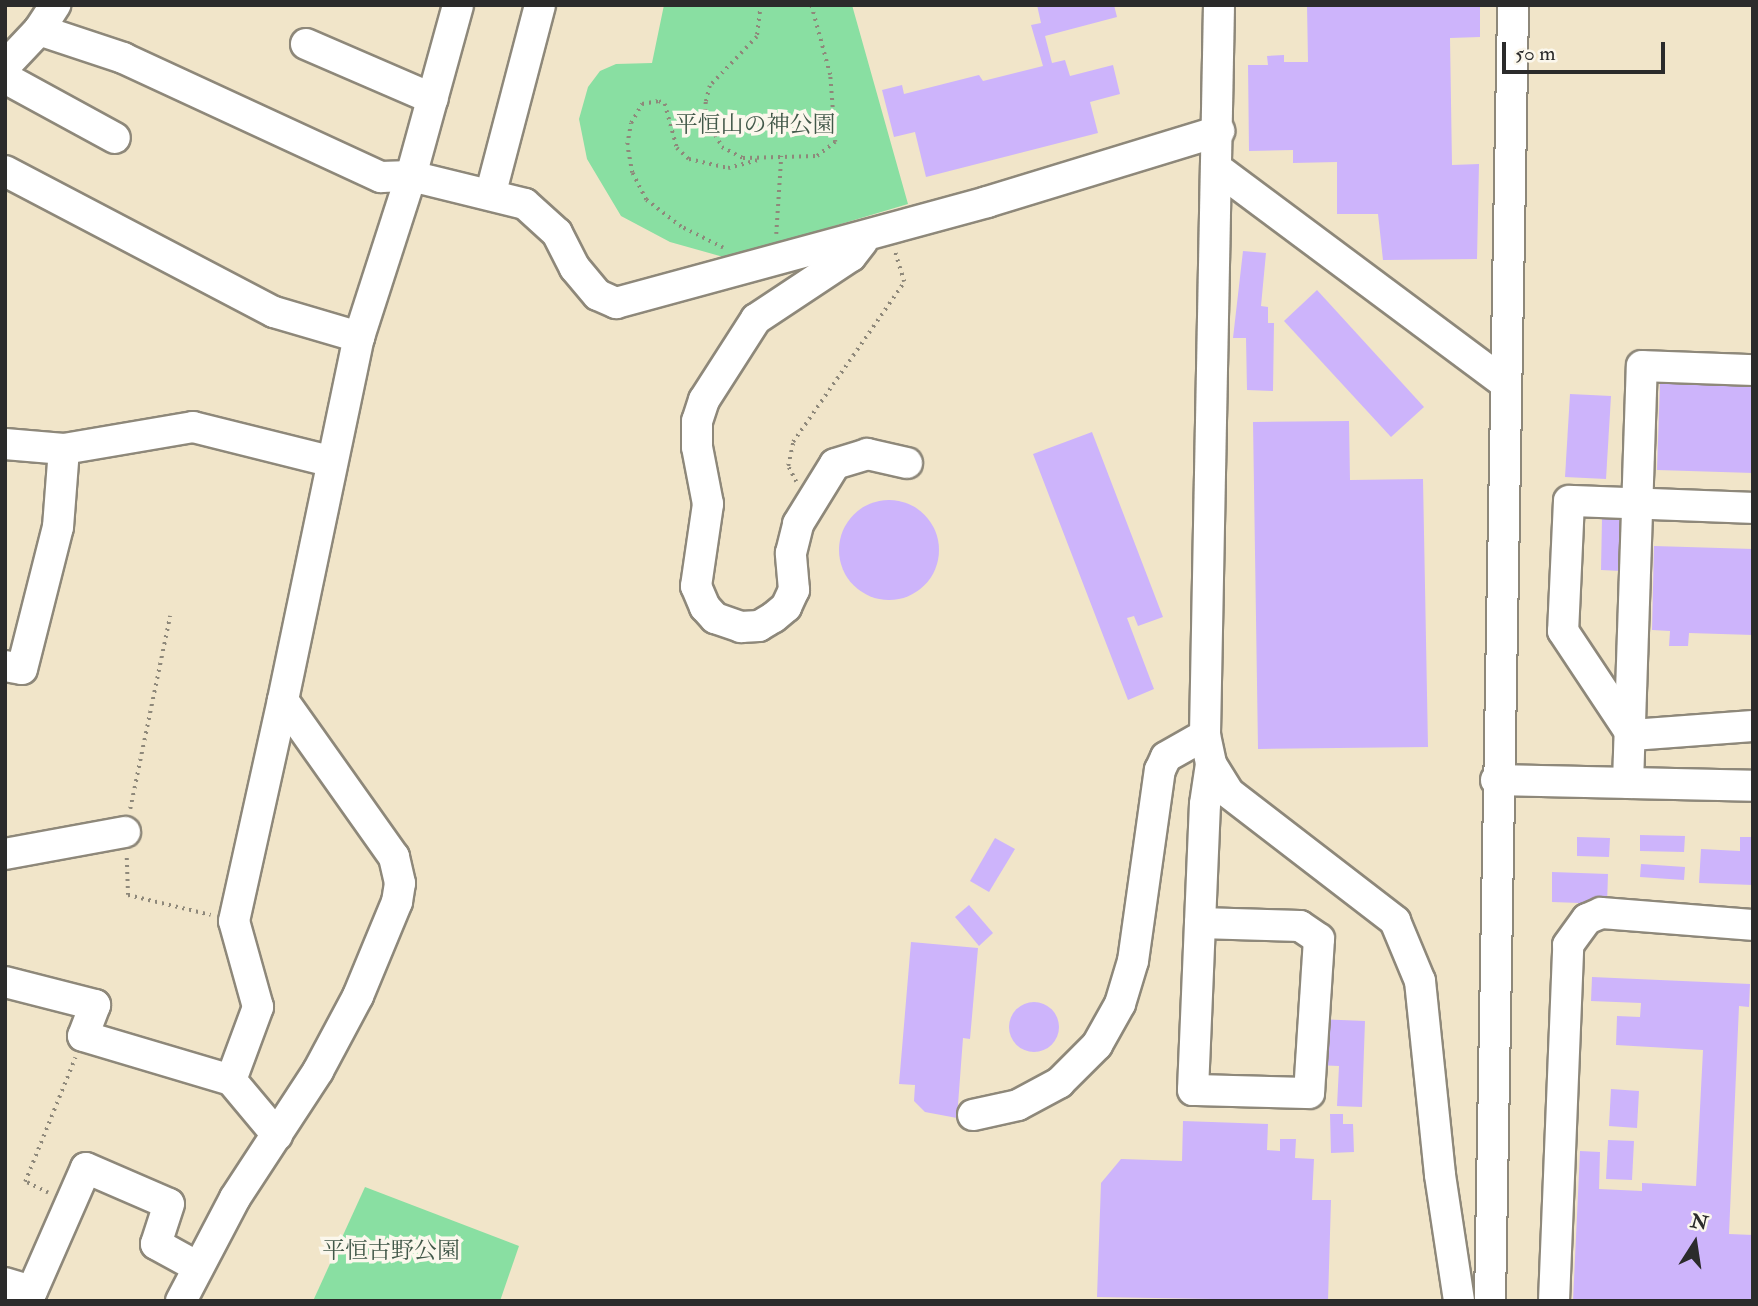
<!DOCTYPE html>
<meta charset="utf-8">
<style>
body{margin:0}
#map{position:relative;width:1758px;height:1306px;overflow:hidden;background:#f1e5c9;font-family:"IM FELL Double Pica","Noto Serif JP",serif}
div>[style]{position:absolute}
.green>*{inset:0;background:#89dfa2}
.building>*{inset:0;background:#cdb4fb}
.round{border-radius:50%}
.path>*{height:3.5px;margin-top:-1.75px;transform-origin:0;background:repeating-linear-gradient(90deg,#8e887a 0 2px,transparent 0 7px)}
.roads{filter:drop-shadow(2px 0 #8e887a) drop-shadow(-2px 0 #8e887a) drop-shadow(0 2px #8e887a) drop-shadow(0 -2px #8e887a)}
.minor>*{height:30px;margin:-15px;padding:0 15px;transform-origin:15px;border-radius:15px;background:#fff}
span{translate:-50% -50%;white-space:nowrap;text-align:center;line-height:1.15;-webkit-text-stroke:7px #fbf7ec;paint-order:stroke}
.park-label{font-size:23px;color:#425849}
.frame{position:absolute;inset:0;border:7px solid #2b2b2b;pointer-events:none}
.north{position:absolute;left:1660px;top:1208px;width:70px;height:70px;-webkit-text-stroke:5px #fbf7ec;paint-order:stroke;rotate:12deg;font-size:19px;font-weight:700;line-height:28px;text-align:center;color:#2b2b2b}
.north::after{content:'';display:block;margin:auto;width:24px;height:32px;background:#2b2b2b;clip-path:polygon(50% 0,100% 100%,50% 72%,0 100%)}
.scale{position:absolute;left:1502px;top:42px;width:163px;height:32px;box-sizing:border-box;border:4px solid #2b2b2b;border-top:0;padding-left:9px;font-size:21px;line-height:24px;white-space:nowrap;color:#2b2b2b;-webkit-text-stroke:5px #fbf7ec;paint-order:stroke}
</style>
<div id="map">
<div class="green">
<div style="clip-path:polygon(664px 5px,852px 5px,908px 204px,727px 258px,670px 242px,621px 216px,587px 159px,579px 119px,588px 87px,600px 71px,616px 64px,652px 63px)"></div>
<div style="clip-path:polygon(365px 1187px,519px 1246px,500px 1301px,313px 1301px)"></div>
</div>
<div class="building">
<div style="clip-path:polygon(1037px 5px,1114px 5px,1117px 17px,1045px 36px,1052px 63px,1065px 60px,1070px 76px,1113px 65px,1120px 94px,1090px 102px,1098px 133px,926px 177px,915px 132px,894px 137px,882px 90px,902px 85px,904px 94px,979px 75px,983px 81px,1043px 66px,1031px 25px,1041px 23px)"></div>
<div style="clip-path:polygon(1307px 5px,1480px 5px,1480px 37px,1450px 38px,1452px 165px,1479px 164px,1477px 259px,1383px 260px,1378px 214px,1337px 214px,1337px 162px,1293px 163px,1293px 150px,1249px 151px,1248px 65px,1268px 65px,1267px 56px,1284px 55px,1284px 62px,1308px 62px)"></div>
<div style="clip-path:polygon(1243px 251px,1266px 253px,1261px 306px,1268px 307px,1268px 323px,1274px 323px,1273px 391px,1247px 390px,1246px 338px,1233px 338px)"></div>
<div style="clip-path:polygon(1317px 290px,1424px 407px,1391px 437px,1284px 321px)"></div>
<div style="clip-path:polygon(1660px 383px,1753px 386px,1753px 473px,1657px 470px)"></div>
<div style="clip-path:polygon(1570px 394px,1611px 396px,1606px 479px,1565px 477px)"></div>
<div style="clip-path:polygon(1349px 421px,1350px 480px,1423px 479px,1428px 747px,1258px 749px,1253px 422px)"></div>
<div style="clip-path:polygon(1092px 432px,1163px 617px,1138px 626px,1134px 616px,1127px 618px,1154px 689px,1128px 700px,1033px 454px)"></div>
<div class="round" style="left:839px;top:500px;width:100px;height:100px"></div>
<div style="clip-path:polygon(1602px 519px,1621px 519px,1621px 571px,1601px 570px)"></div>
<div style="clip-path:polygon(1654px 546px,1753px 549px,1753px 635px,1689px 633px,1688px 646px,1669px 646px,1670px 631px,1652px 630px)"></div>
<div style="clip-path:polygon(1640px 835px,1685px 836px,1684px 852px,1640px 851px)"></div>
<div style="clip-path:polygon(1577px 837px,1610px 838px,1609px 857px,1577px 856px)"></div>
<div style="clip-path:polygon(1740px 837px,1753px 837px,1753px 885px,1699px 883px,1701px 849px,1740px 851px)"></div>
<div style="clip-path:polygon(995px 838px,1015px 849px,989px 892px,970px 881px)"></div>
<div style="clip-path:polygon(1641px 864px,1685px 867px,1684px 880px,1640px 877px)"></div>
<div style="clip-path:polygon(1552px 872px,1608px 874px,1607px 904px,1552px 902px)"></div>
<div style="clip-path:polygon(969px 905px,993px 933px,979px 946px,955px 917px)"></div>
<div style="clip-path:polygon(911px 942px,978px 948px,970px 1039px,963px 1038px,957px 1118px,925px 1112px,914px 1101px,915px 1085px,899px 1084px)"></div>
<div style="clip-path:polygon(1592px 977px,1750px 984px,1749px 1007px,1739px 1006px,1729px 1234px,1753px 1235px,1753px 1301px,1573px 1301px,1580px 1151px,1600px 1152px,1599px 1189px,1642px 1191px,1642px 1183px,1696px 1186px,1703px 1050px,1616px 1045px,1617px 1016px,1640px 1017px,1641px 1003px,1591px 1001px)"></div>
<div class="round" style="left:1009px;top:1002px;width:50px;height:50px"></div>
<div style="clip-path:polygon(1317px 1019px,1365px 1021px,1362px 1107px,1337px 1106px,1339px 1066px,1315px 1065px)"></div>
<div style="clip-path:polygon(1611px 1089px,1639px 1091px,1637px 1128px,1609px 1126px)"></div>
<div style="clip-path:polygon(1330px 1114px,1343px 1114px,1343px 1124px,1353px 1124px,1354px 1152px,1331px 1153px)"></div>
<div style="clip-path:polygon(1183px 1121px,1268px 1124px,1267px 1150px,1280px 1151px,1280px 1139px,1296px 1139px,1295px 1158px,1314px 1159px,1312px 1200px,1331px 1200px,1328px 1301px,1097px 1297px,1101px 1183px,1121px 1159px,1182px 1161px)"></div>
<div style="clip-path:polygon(1608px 1140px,1634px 1141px,1632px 1180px,1606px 1179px)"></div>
</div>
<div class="path">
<div style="left:761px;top:5px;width:32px;rotate:97deg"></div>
<div style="left:757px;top:37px;width:68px;rotate:133.8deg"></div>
<div style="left:710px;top:86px;width:16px;rotate:104deg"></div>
<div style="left:706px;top:102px;width:15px;rotate:94deg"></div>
<div style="left:705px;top:117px;width:34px;rotate:60deg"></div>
<div style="left:722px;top:147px;width:24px;rotate:28deg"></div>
<div style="left:743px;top:158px;width:74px;rotate:-1.5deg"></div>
<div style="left:817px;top:156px;width:23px;rotate:-38deg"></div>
<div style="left:835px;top:142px;width:67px;rotate:-94.3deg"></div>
<div style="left:830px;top:75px;width:73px;rotate:-105.2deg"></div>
<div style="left:776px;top:234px;width:78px;rotate:-86.3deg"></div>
<div style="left:723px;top:248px;width:47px;rotate:-153.4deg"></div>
<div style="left:681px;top:227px;width:44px;rotate:-142.4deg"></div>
<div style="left:646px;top:200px;width:30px;rotate:-117deg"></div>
<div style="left:632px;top:173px;width:28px;rotate:-100deg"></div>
<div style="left:627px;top:145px;width:22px;rotate:-80deg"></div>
<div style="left:631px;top:123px;width:22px;rotate:-60deg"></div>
<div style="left:642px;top:104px;width:17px;rotate:-10deg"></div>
<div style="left:659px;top:101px;width:7px;rotate:27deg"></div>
<div style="left:665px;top:104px;width:46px;rotate:74.7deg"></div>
<div style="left:677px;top:148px;width:16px;rotate:43deg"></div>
<div style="left:689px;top:159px;width:40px;rotate:13deg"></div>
<div style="left:728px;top:168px;width:30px;rotate:-15deg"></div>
<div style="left:796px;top:482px;width:18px;rotate:-117deg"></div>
<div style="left:788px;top:466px;width:25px;rotate:-78deg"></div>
<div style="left:793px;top:442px;width:195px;rotate:-55.2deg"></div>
<div style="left:904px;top:282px;width:31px;rotate:-107deg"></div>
<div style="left:130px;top:809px;width:197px;rotate:-78.3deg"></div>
<div style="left:127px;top:858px;width:37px;rotate:88deg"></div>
<div style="left:128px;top:895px;width:85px;rotate:13.5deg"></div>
<div style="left:48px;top:1193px;width:25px;rotate:-154deg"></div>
<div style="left:25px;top:1182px;width:134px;rotate:-68deg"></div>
</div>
<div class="roads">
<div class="minor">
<div style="left:1219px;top:5px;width:730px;rotate:91.1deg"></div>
<div style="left:1205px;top:735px;width:30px;rotate:78deg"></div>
<div style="left:1211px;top:764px;width:34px;rotate:58deg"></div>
<div style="left:1229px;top:793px;width:210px;rotate:37.6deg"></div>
<div style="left:1395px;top:921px;width:65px;rotate:67.4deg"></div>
<div style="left:1420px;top:981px;width:195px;rotate:84.1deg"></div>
<div style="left:1440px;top:1175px;width:127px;rotate:81.4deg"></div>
<div style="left:39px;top:30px;width:89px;rotate:18.4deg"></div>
<div style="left:123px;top:58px;width:284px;rotate:24.8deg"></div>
<div style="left:381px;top:177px;width:30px;rotate:-2deg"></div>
<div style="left:411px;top:176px;width:117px;rotate:13.8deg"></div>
<div style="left:525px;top:204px;width:43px;rotate:42.2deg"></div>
<div style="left:557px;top:233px;width:39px;rotate:63deg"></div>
<div style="left:575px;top:268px;width:35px;rotate:50deg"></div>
<div style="left:598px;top:295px;width:20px;rotate:24deg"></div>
<div style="left:616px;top:303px;width:385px;rotate:-15.2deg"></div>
<div style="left:987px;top:202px;width:243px;rotate:-17deg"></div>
<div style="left:306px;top:44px;width:138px;rotate:23.4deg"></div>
<div style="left:5px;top:66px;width:50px;rotate:-46.6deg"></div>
<div style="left:39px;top:30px;width:30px;rotate:-57deg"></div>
<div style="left:5px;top:78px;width:125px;rotate:28.6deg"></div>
<div style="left:1219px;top:170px;width:357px;rotate:36.7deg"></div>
<div style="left:5px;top:171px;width:304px;rotate:27.7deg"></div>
<div style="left:274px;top:312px;width:89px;rotate:16.4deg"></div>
<div style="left:491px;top:192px;width:193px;rotate:-75.3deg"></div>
<div style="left:862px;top:242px;width:18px;rotate:128deg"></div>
<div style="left:851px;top:256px;width:114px;rotate:146.4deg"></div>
<div style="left:756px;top:319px;width:96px;rotate:122.7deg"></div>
<div style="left:704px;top:400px;width:22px;rotate:108deg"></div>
<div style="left:697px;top:421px;width:26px;rotate:90deg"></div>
<div style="left:697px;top:447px;width:58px;rotate:79.1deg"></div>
<div style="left:708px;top:504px;width:83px;rotate:98.3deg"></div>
<div style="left:696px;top:586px;width:23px;rotate:67deg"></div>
<div style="left:705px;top:607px;width:15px;rotate:48deg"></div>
<div style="left:715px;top:618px;width:28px;rotate:19deg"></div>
<div style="left:741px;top:627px;width:18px;rotate:-3deg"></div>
<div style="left:759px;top:626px;width:17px;rotate:-31deg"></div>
<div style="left:774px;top:617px;width:16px;rotate:-40deg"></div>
<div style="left:786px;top:607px;width:19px;rotate:-65deg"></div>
<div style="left:794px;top:590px;width:37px;rotate:-95deg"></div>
<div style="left:791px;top:553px;width:30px;rotate:-76deg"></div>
<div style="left:798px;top:524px;width:70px;rotate:-58.3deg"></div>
<div style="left:835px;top:464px;width:34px;rotate:-17deg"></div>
<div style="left:867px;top:454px;width:41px;rotate:12.7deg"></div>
<div style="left:5px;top:444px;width:59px;rotate:4.8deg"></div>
<div style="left:64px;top:449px;width:131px;rotate:-9.7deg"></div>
<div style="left:193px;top:427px;width:140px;rotate:14deg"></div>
<div style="left:1753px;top:508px;width:184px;rotate:-177.8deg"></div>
<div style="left:1569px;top:501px;width:130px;rotate:92.6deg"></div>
<div style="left:1563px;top:631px;width:125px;rotate:56.4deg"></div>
<div style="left:1632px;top:735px;width:121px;rotate:-4.3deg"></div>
<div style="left:5px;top:666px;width:17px;rotate:10deg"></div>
<div style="left:22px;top:669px;width:146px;rotate:-75.8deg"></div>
<div style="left:58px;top:527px;width:78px;rotate:-85.6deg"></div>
<div style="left:1496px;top:780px;width:257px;rotate:1.3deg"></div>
<div style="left:1628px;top:783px;width:417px;rotate:-88.1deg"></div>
<div style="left:1642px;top:366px;width:111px;rotate:2.1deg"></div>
<div style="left:5px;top:854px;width:122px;rotate:-10.4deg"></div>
<div style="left:1200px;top:923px;width:100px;rotate:1.7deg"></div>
<div style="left:1300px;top:926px;width:23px;rotate:34deg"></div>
<div style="left:1319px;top:939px;width:154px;rotate:93.7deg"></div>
<div style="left:1309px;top:1093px;width:116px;rotate:-178.5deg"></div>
<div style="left:1193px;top:1090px;width:286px;rotate:-87.6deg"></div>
<div style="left:1205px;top:804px;width:40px;rotate:-81.5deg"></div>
<div style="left:5px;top:982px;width:93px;rotate:14.3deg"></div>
<div style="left:95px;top:1005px;width:33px;rotate:111deg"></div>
<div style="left:83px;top:1036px;width:154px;rotate:16.6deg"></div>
<div style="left:231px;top:1080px;width:78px;rotate:-69.7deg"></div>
<div style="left:258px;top:1007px;width:89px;rotate:-105.6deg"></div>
<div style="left:234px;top:921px;width:226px;rotate:-77.5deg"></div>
<div style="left:231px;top:1080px;width:72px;rotate:50.1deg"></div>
<div style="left:973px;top:1115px;width:46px;rotate:-12.5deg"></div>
<div style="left:1018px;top:1105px;width:47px;rotate:-28.2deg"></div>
<div style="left:1059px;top:1083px;width:54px;rotate:-45deg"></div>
<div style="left:1097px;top:1045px;width:47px;rotate:-60.7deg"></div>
<div style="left:1120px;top:1004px;width:45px;rotate:-73.2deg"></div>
<div style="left:1133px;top:961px;width:193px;rotate:-82deg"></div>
<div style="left:1160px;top:770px;width:14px;rotate:-65deg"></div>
<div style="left:1166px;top:757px;width:45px;rotate:-29.4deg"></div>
<div style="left:5px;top:1283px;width:28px;rotate:17deg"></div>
<div style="left:32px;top:1291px;width:134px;rotate:-66.3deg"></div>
<div style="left:86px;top:1168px;width:90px;rotate:23.4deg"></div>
<div style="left:169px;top:1204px;width:42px;rotate:108deg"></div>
<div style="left:156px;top:1244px;width:48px;rotate:28.7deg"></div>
<div style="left:181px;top:1301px;width:116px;rotate:-62.3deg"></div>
<div style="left:235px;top:1198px;width:152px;rotate:-56.8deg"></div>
<div style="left:318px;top:1071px;width:85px;rotate:-61.9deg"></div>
<div style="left:358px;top:996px;width:102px;rotate:-67.5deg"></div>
<div style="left:397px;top:902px;width:19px;rotate:-81deg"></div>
<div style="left:400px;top:883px;width:27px;rotate:-103deg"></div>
<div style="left:394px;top:857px;width:192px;rotate:-125.3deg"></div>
<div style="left:283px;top:700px;width:371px;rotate:-78.2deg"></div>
<div style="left:359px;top:337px;width:169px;rotate:-72.1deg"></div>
<div style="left:411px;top:176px;width:177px;rotate:-74.6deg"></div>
<div style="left:1490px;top:1301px;width:1296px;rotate:-88.98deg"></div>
<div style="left:1554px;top:1301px;width:356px;rotate:-87.7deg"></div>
<div style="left:1568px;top:945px;width:32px;rotate:-54deg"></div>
<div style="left:1587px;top:919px;width:15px;rotate:-23deg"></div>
<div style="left:1601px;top:913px;width:152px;rotate:4.5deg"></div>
</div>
</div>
<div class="park-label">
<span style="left:755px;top:125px">平恒山の神公園</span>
<span style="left:391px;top:1251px">平恒古野公園</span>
</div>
<div class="frame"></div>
<div class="north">N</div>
<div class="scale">50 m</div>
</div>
